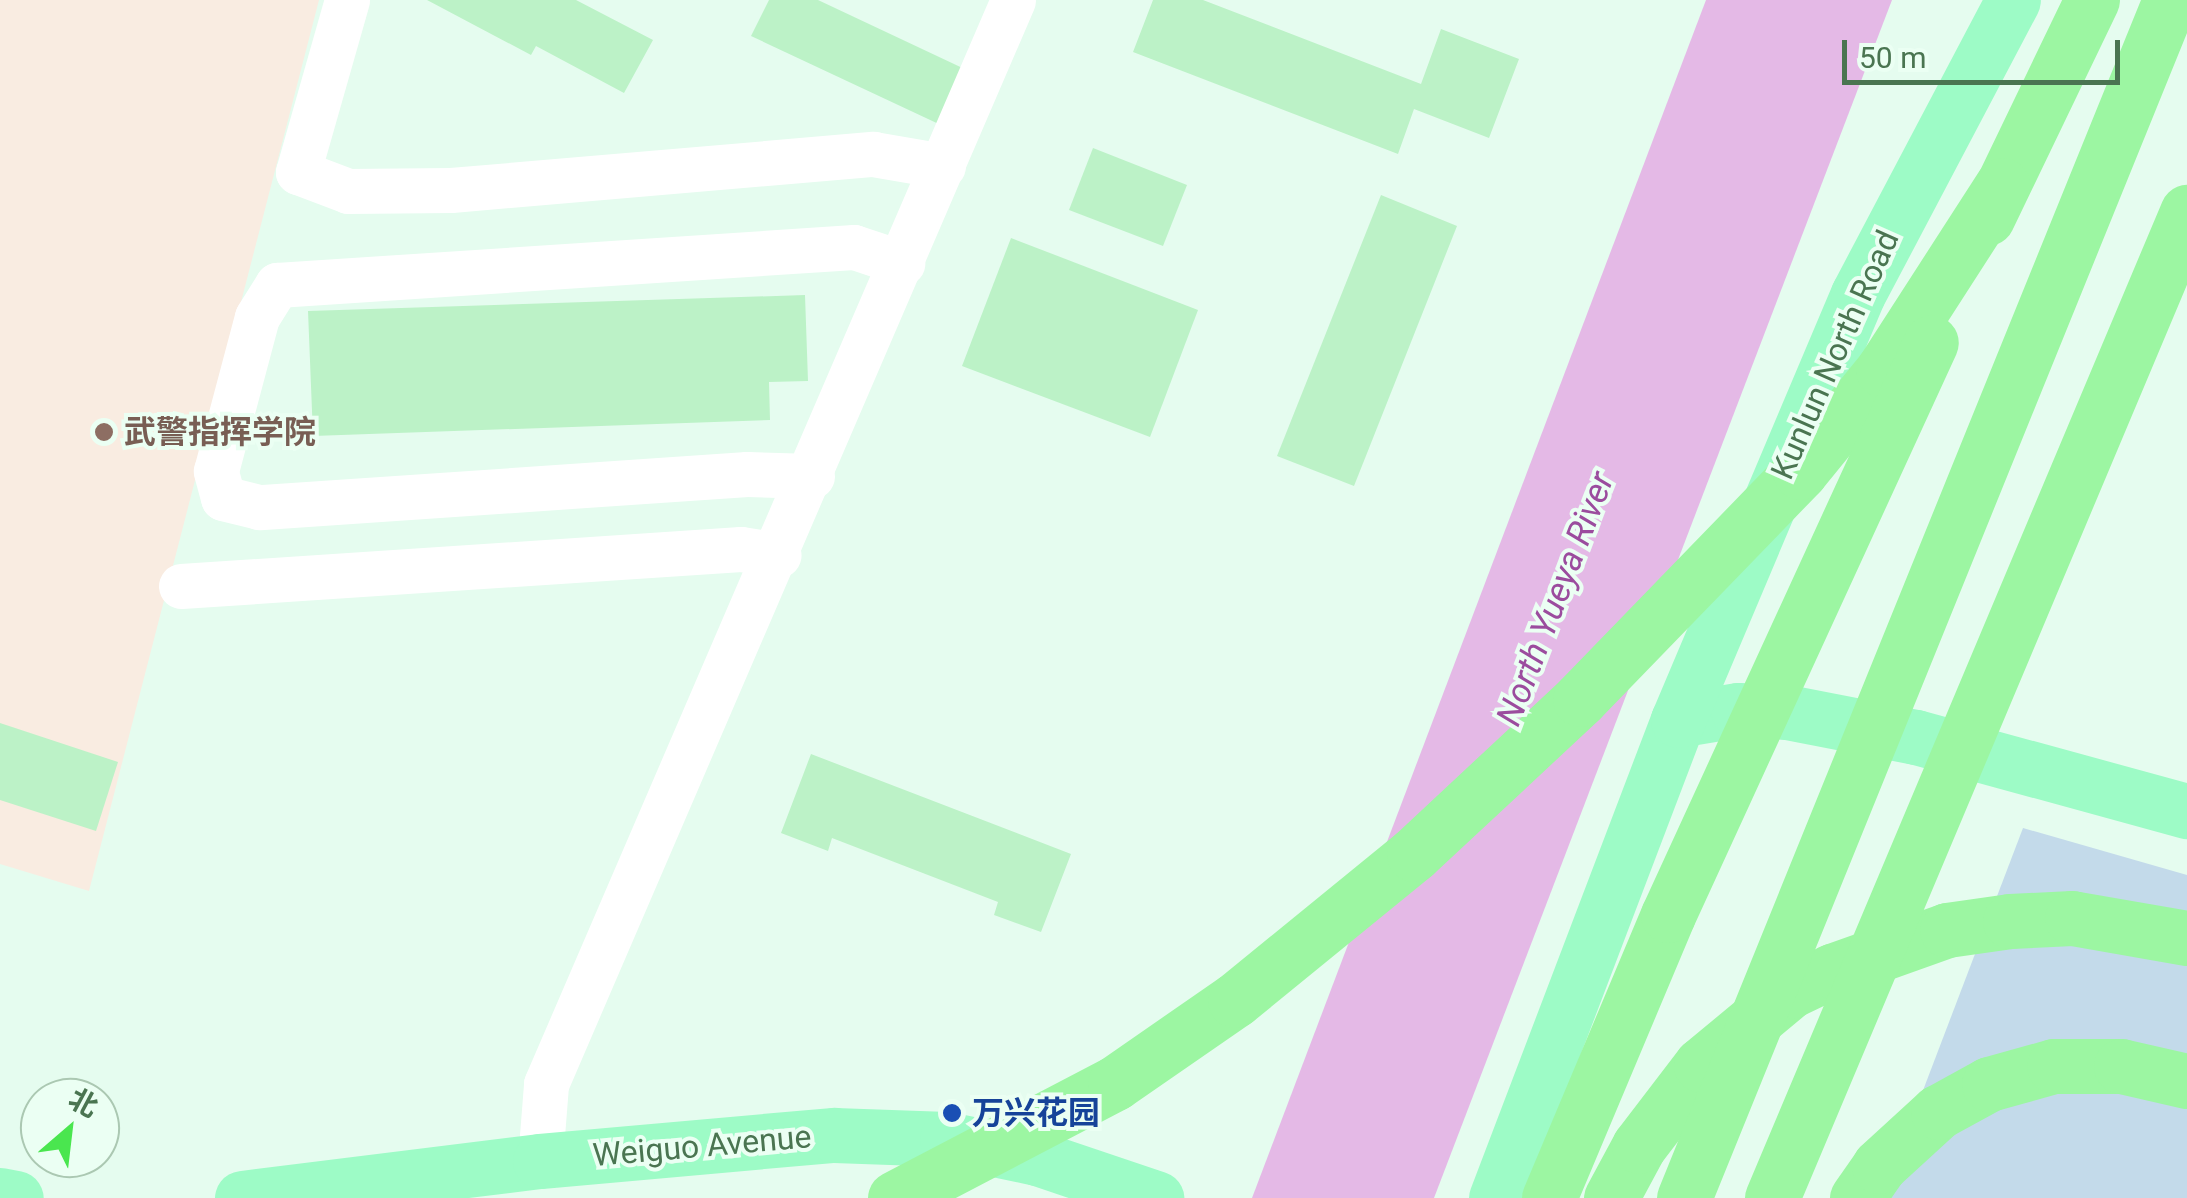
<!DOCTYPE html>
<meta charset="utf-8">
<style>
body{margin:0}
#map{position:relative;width:2187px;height:1198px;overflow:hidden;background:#e5fcef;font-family:Roboto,"Noto Sans SC",sans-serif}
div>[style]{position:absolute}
.education>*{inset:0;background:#f9ece1}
.green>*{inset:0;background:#c3daea}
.water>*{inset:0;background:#e4b9e6}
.building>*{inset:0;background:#bcf2c7}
.minor>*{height:45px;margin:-22.5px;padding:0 22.5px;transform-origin:22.5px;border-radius:22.5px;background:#fff}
.major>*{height:55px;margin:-27.5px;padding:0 27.5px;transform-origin:27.5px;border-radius:27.5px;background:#9dfbc6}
.highway>*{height:55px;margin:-27.5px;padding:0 27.5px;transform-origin:27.5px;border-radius:27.5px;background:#9cf6a2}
.dots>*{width:28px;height:28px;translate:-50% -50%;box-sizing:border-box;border:5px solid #ebfff3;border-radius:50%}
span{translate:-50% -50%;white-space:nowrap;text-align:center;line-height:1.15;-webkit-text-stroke:8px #ebfff3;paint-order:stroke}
.street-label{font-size:32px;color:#4a7551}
.education-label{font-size:32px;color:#785e54;font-weight:700}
.left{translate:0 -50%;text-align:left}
.transit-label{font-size:32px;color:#164399;font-weight:700}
.water-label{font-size:35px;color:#9b4c9e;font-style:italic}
.north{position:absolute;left:20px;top:1078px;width:100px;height:100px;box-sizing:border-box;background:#ebfff3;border:2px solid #abc8b2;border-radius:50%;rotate:28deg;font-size:28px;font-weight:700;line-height:40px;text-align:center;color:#4a7551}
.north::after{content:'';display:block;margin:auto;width:35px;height:45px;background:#4ae64f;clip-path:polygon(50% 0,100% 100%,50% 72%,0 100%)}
.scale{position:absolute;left:1842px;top:40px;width:278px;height:45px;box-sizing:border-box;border:5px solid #4a7551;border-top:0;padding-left:12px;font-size:30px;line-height:35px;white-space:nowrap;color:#4a7551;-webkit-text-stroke:8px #ebfff3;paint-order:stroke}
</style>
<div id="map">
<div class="education">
<div style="clip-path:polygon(0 0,319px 0,89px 891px,0 864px)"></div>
</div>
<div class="green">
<div style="clip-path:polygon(2023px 828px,2187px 875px,2187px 1198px,1882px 1198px)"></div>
</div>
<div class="water">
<div style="clip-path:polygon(1706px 0,1892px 0,1434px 1198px,1252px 1198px)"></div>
</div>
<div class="building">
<div style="clip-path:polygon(427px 0,576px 0,653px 40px,624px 93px,536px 46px,531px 55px)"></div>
<div style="clip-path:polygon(769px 0,818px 0,971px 72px,943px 126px,751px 36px)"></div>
<div style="clip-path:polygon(1153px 0,1203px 0,1421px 84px,1441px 29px,1519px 59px,1489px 138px,1414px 109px,1398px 154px,1133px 52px)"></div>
<div style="clip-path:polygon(1093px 148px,1187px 185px,1163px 246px,1069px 210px)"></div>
<div style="clip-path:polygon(1381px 195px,1457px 226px,1354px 486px,1277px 456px)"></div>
<div style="clip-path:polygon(1011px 238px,1198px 310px,1150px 437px,962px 366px)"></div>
<div style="clip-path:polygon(805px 295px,808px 381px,769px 382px,770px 420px,313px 436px,308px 311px)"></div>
<div style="clip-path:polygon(0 723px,118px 762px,96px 831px,0 800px)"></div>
<div style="clip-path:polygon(811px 754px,1071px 854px,1041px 932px,994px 915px,998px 902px,832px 838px,828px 851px,781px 833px)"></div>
</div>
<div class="minor">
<div style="left:347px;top:0;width:179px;rotate:105.9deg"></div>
<div style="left:298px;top:172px;width:53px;rotate:20.8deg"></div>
<div style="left:348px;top:191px;width:103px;rotate:-0.6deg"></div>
<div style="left:451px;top:190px;width:424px;rotate:-4.9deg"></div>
<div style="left:873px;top:154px;width:71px;rotate:9.7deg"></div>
<div style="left:812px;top:476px;width:65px;rotate:-178.2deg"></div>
<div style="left:747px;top:474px;width:489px;rotate:176.1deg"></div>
<div style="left:259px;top:507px;width:37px;rotate:-166deg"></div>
<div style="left:223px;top:498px;width:28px;rotate:-105deg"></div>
<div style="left:216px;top:471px;width:159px;rotate:-75.1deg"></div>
<div style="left:257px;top:317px;width:38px;rotate:-58deg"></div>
<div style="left:277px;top:285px;width:578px;rotate:-3.77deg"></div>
<div style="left:854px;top:247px;width:51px;rotate:18.4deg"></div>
<div style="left:181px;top:586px;width:561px;rotate:-3.78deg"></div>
<div style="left:741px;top:549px;width:38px;rotate:9deg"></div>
<div style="left:540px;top:1161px;width:77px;rotate:-85.5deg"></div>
<div style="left:546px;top:1084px;width:1180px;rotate:-66.69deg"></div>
</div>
<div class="major">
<div style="left:1678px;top:720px;width:61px;rotate:-9.5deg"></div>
<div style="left:1738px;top:710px;width:49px;rotate:2.3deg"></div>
<div style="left:1787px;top:712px;width:131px;rotate:11deg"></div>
<div style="left:1916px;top:737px;width:281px;rotate:15.3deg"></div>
<div style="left:0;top:1195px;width:16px;rotate:11deg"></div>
<div style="left:242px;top:1198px;width:300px;rotate:-7.1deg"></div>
<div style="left:540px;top:1161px;width:295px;rotate:-5.1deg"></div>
<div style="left:834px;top:1135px;width:113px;rotate:2deg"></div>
<div style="left:947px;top:1139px;width:92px;rotate:11.9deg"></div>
<div style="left:1037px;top:1158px;width:126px;rotate:18.6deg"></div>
<div style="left:1496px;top:1198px;width:511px;rotate:-69.16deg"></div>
<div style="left:1678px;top:720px;width:462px;rotate:-67.1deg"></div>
<div style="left:1858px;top:294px;width:332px;rotate:-62.2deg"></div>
</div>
<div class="highway">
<div style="left:1987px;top:218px;width:242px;rotate:-64.3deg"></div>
<div style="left:895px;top:1198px;width:248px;rotate:-27.6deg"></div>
<div style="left:1115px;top:1083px;width:146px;rotate:-34.7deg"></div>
<div style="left:1235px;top:1000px;width:231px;rotate:-39.2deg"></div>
<div style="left:1414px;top:854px;width:227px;rotate:-43deg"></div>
<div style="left:1580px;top:699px;width:316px;rotate:-45.9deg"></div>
<div style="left:1800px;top:472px;width:132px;rotate:-50.9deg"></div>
<div style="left:1883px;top:370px;width:220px;rotate:-57.2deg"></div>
<div style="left:1549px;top:1198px;width:307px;rotate:-67.2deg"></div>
<div style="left:1668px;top:915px;width:630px;rotate:-65.35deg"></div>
<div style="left:1611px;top:1198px;width:59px;rotate:-61.7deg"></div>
<div style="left:1639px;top:1146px;width:102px;rotate:-52.6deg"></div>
<div style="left:1701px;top:1065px;width:116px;rotate:-39.7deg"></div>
<div style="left:1790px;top:991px;width:47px;rotate:-25.5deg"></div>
<div style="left:1832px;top:971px;width:122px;rotate:-19.6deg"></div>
<div style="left:1947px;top:930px;width:64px;rotate:-8.1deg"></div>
<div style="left:2010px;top:921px;width:62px;rotate:-2.8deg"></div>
<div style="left:2072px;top:918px;width:117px;rotate:9.9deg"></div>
<div style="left:1684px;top:1198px;width:1293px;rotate:-67.92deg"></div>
<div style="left:1772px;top:1198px;width:1070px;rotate:-67.17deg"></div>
<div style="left:1857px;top:1198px;width:39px;rotate:-55deg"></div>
<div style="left:1879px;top:1166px;width:80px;rotate:-42.5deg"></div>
<div style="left:1938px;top:1112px;width:58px;rotate:-28.8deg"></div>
<div style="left:1989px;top:1084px;width:67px;rotate:-15.5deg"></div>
<div style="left:2054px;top:1066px;width:67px"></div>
<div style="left:2121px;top:1066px;width:68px;rotate:12.8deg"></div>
</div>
<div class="dots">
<div style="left:104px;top:432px;background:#8d6e63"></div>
<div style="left:952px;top:1113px;background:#1a4fb4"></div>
</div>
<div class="street-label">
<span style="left:1835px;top:355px;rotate:-66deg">Kunlun North Road</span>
<span style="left:702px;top:1146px;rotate:-5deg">Weiguo Avenue</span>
</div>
<div class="education-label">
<span class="left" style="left:124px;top:432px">武警指挥学院</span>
</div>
<div class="transit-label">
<span class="left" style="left:972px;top:1113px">万兴花园</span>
</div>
<div class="water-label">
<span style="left:1556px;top:599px;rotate:-69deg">North Yueya River</span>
</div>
<div class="north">北</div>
<div class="scale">50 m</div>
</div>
